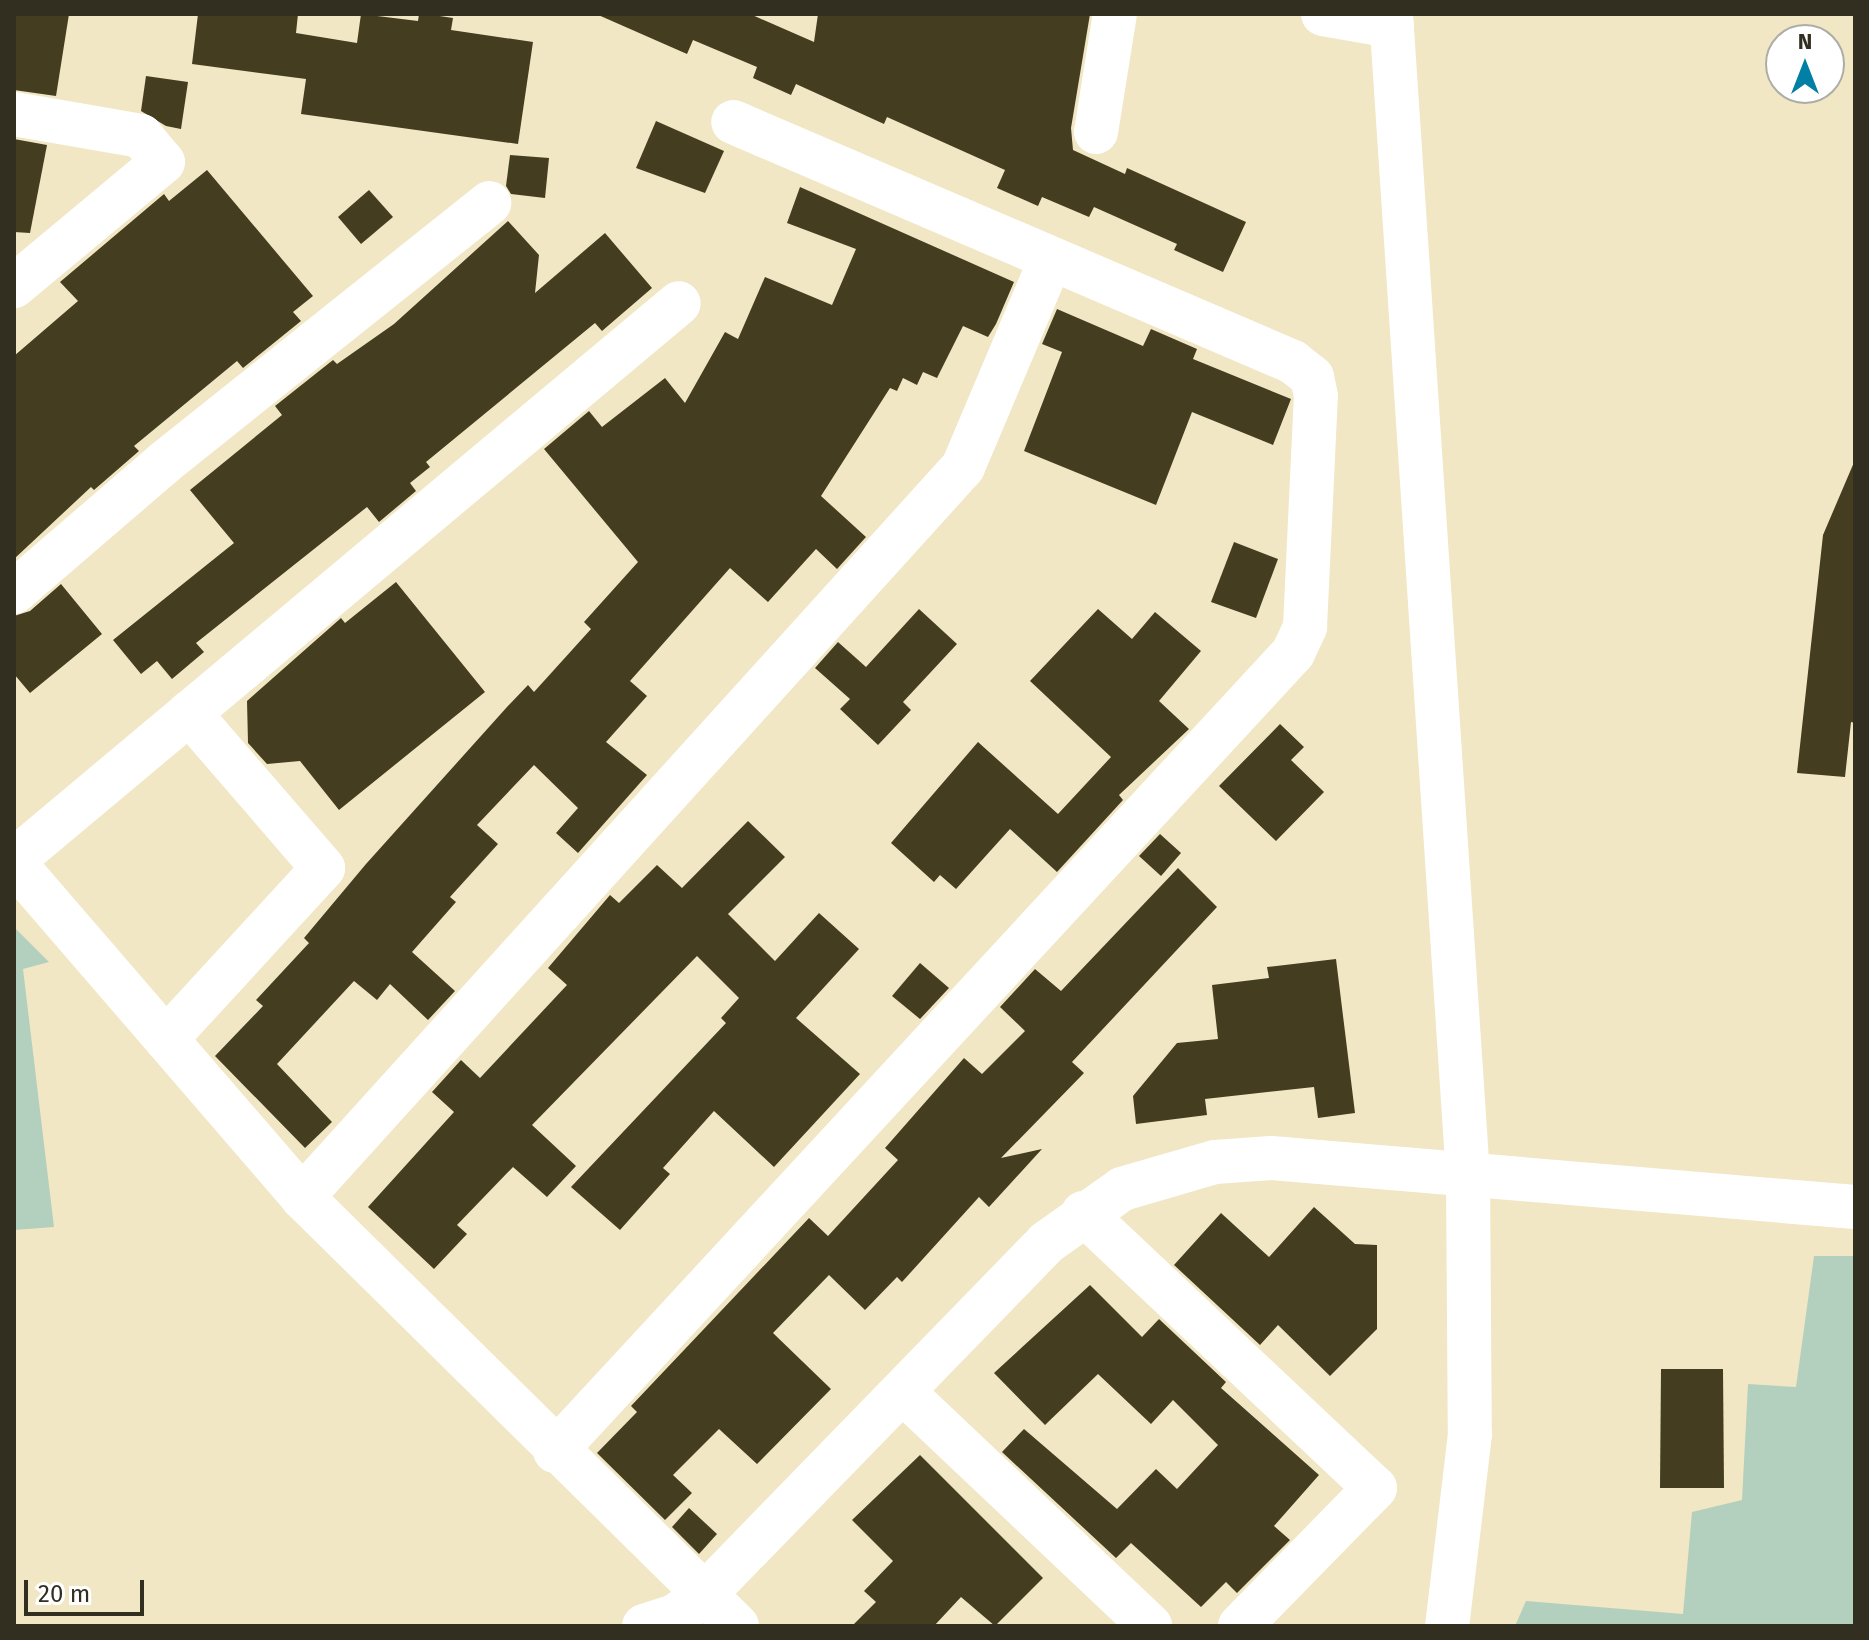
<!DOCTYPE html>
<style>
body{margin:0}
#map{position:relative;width:1869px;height:1640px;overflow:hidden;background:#f1e7c5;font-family:"Fira Sans",sans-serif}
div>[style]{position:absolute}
.green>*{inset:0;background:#b2d0bd}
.building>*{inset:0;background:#453d20}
.minor>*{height:44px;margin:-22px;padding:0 22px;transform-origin:22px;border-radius:22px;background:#fff}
span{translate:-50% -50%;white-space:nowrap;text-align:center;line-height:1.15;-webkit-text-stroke:8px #fff;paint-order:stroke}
.frame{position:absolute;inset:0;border:16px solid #322f21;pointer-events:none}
.north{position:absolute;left:1765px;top:24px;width:80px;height:80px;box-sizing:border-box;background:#fff;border:2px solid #adaca6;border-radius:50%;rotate:0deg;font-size:22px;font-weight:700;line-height:32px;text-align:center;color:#322f21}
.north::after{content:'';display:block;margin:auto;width:28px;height:36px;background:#017fa5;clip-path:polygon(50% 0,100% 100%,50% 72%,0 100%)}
.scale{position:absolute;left:24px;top:1580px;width:120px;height:36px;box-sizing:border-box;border:4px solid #322f21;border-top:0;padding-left:10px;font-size:24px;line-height:28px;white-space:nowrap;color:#322f21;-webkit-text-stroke:6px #fff;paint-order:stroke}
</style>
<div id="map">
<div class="green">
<div style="clip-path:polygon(14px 927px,49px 962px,23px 969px,54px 1227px,14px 1230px)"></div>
<div style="clip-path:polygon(1814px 1256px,1855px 1256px,1855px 1626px,1515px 1626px,1526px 1601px,1683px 1614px,1692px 1512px,1742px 1500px,1748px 1384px,1796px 1387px)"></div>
</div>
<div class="building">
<div style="clip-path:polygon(14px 14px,69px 14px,56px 96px,14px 90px)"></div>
<div style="clip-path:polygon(198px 14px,298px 14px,296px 33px,357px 43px,361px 14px,418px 21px,419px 14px,426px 14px,453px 18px,451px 30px,533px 42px,518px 144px,301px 114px,306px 79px,192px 64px)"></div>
<div style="clip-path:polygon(596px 14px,750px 14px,814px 42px,818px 14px,1090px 14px,1071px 128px,1073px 150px,1125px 174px,1127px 168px,1246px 222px,1223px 272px,1174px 250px,1177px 244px,1094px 207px,1089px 217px,1042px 197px,1038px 206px,997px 188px,1005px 170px,887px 117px,884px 124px,796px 84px,791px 95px,753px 78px,757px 67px,693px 40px,687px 54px)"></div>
<div style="clip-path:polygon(146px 76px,188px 82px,181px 129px,166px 126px,141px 111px)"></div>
<div style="clip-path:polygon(656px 121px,724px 151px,705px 193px,636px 168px)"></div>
<div style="clip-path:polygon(14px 139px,47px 145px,30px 233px,14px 232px)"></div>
<div style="clip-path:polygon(510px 155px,549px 158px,545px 198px,511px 194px,506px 186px)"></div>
<div style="clip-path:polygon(207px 170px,313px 296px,293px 312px,301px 321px,243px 368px,237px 361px,134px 446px,139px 451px,94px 490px,91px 487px,14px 559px,14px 356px,78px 301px,60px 282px,164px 194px,169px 201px)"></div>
<div style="clip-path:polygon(800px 187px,1014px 282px,996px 324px,988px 337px,963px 326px,937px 378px,923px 372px,917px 385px,903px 378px,897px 391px,890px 388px,821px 496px,866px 537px,837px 569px,816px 549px,768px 602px,730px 568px,630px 681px,647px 696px,606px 742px,647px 775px,578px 853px,556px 833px,578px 808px,534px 765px,477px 825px,498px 844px,450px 897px,456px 902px,412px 952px,455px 991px,428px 1020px,390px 984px,377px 1000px,354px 981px,277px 1064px,332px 1122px,305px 1148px,215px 1056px,263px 1006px,256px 1000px,309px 943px,304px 938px,366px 864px,507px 707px,528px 685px,534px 692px,591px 629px,584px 622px,638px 562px,544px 449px,589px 411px,602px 427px,665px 378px,685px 403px,725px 332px,738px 339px,765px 277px,832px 305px,856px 249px,787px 223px)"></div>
<div style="clip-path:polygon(369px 190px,393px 217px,361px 244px,338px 217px)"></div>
<div style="clip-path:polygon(508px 221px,539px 255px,535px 293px,605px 233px,652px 288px,602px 331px,595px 323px,426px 462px,430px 467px,410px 483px,416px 491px,379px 522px,367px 507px,196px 643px,204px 652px,172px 679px,157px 661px,141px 674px,113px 640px,234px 543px,190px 490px,282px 415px,275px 406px,333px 360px,337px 364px,394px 324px)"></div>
<div style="clip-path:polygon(1057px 309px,1143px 346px,1151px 329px,1197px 349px,1193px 359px,1291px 399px,1273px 445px,1192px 412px,1156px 505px,1024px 451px,1062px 352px,1042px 344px)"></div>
<div style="clip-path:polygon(1855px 460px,1855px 723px,1851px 722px,1845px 777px,1797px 773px,1823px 535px)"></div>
<div style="clip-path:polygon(1234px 542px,1278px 559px,1256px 618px,1211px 602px)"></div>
<div style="clip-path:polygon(396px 582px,485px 692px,339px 810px,300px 761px,267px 764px,248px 743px,247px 701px,341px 618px,345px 623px)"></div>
<div style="clip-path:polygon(61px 584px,102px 634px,30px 693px,14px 674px,14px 616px,30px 611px)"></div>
<div style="clip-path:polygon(919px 609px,957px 644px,903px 702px,911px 710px,878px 745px,840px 709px,850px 699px,815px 668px,838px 642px,866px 667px)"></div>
<div style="clip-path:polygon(1098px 609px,1132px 639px,1155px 612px,1201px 651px,1159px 701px,1189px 729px,1119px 795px,1123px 800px,1057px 872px,1010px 829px,956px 889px,940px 875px,934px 882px,891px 843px,978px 742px,1058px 814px,1111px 757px,1030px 681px)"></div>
<div style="clip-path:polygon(1280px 724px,1304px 747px,1291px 760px,1324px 792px,1276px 841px,1219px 786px)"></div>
<div style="clip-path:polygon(748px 821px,785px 857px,728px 914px,775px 961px,819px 913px,859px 949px,796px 1018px,860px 1074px,774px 1167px,714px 1111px,663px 1168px,670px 1174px,620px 1230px,571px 1187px,726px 1023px,721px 1018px,739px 998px,697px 956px,532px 1125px,576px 1166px,547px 1197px,513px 1167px,457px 1225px,467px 1234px,434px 1269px,368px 1207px,454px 1112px,432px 1092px,461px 1060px,480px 1078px,567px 985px,548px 968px,610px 895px,619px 903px,657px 865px,682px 888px)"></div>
<div style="clip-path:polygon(1160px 834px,1181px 853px,1161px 876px,1139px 856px)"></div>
<div style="clip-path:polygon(1178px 868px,1217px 907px,1072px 1062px,1084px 1073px,1001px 1158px,1042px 1149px,989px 1207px,979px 1197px,902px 1282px,897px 1277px,865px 1310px,829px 1275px,773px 1333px,831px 1389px,757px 1464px,719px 1429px,673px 1475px,692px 1493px,665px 1520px,597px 1453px,637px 1412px,631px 1406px,809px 1218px,828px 1236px,898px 1160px,885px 1148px,964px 1058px,982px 1074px,1025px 1031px,1000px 1007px,1035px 969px,1061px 991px)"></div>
<div style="clip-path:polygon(1336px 959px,1355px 1113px,1318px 1118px,1314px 1087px,1205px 1099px,1207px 1115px,1136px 1124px,1133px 1096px,1177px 1043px,1218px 1039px,1212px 985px,1269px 978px,1267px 967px)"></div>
<div style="clip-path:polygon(920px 963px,949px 988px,920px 1019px,892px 996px)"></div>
<div style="clip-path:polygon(1314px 1207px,1355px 1244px,1377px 1245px,1377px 1329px,1330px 1376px,1278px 1325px,1260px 1345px,1174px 1265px,1221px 1213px,1269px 1257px)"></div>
<div style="clip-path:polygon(1090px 1285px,1142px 1337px,1159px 1319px,1226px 1382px,1221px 1388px,1319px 1475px,1274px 1526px,1290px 1540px,1237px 1593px,1226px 1582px,1201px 1607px,1131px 1543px,1116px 1558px,1002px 1452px,1024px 1429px,1117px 1509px,1156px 1469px,1177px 1489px,1218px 1445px,1173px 1400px,1151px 1424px,1098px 1374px,1045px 1425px,994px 1373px)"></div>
<div style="clip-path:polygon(1661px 1369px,1723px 1369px,1724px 1488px,1660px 1488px)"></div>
<div style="clip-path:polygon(920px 1455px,1043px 1578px,995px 1626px,961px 1597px,934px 1626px,852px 1626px,876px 1602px,864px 1591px,893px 1561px,852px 1520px)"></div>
<div style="clip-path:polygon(689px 1508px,717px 1534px,699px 1554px,672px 1527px)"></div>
</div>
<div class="minor">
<div style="left:1323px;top:14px;width:70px;rotate:9.9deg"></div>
<div style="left:1391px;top:14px;width:1164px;rotate:86.21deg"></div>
<div style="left:1468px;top:1175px;width:259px;rotate:89.6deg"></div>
<div style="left:1470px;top:1434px;width:193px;rotate:96.8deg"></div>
<div style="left:14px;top:114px;width:129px;rotate:9.8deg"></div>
<div style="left:141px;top:136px;width:34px;rotate:50deg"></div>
<div style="left:163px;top:162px;width:194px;rotate:140.2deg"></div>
<div style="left:1096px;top:132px;width:120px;rotate:-80.9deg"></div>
<div style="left:14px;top:592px;width:199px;rotate:-40.7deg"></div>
<div style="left:165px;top:462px;width:415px;rotate:-38.6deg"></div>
<div style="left:14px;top:860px;width:867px;rotate:-39.95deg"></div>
<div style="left:14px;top:863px;width:441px;rotate:49.2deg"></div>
<div style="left:302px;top:1197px;width:611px;rotate:44.6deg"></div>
<div style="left:166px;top:1039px;width:232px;rotate:-47.4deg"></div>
<div style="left:323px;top:868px;width:205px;rotate:-130.8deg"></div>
<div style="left:302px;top:1197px;width:985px;rotate:-47.84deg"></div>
<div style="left:963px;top:467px;width:224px;rotate:-67.1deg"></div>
<div style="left:1083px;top:1213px;width:401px;rotate:43.3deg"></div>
<div style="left:1375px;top:1488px;width:193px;rotate:134.4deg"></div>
<div style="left:904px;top:1393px;width:339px;rotate:43.4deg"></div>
<div style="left:555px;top:1451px;width:1087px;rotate:-47.24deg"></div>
<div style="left:1293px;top:653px;width:29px;rotate:-65deg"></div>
<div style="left:1305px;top:627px;width:231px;rotate:-87.3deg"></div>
<div style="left:1316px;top:396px;width:19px;rotate:-102deg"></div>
<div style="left:1312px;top:377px;width:24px;rotate:-142deg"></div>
<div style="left:1293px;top:362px;width:609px;rotate:-156.8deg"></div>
<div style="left:644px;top:1626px;width:33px;rotate:-18deg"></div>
<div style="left:675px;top:1616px;width:36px;rotate:-36deg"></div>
<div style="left:704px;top:1595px;width:491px;rotate:-45.8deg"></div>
<div style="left:1046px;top:1243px;width:93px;rotate:-35.4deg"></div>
<div style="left:1122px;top:1189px;width:97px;rotate:-16.2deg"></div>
<div style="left:1215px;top:1162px;width:56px;rotate:-4.1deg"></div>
<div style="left:1271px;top:1158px;width:586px;rotate:4.8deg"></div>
</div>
<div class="frame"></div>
<div class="north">N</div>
<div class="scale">20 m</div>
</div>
